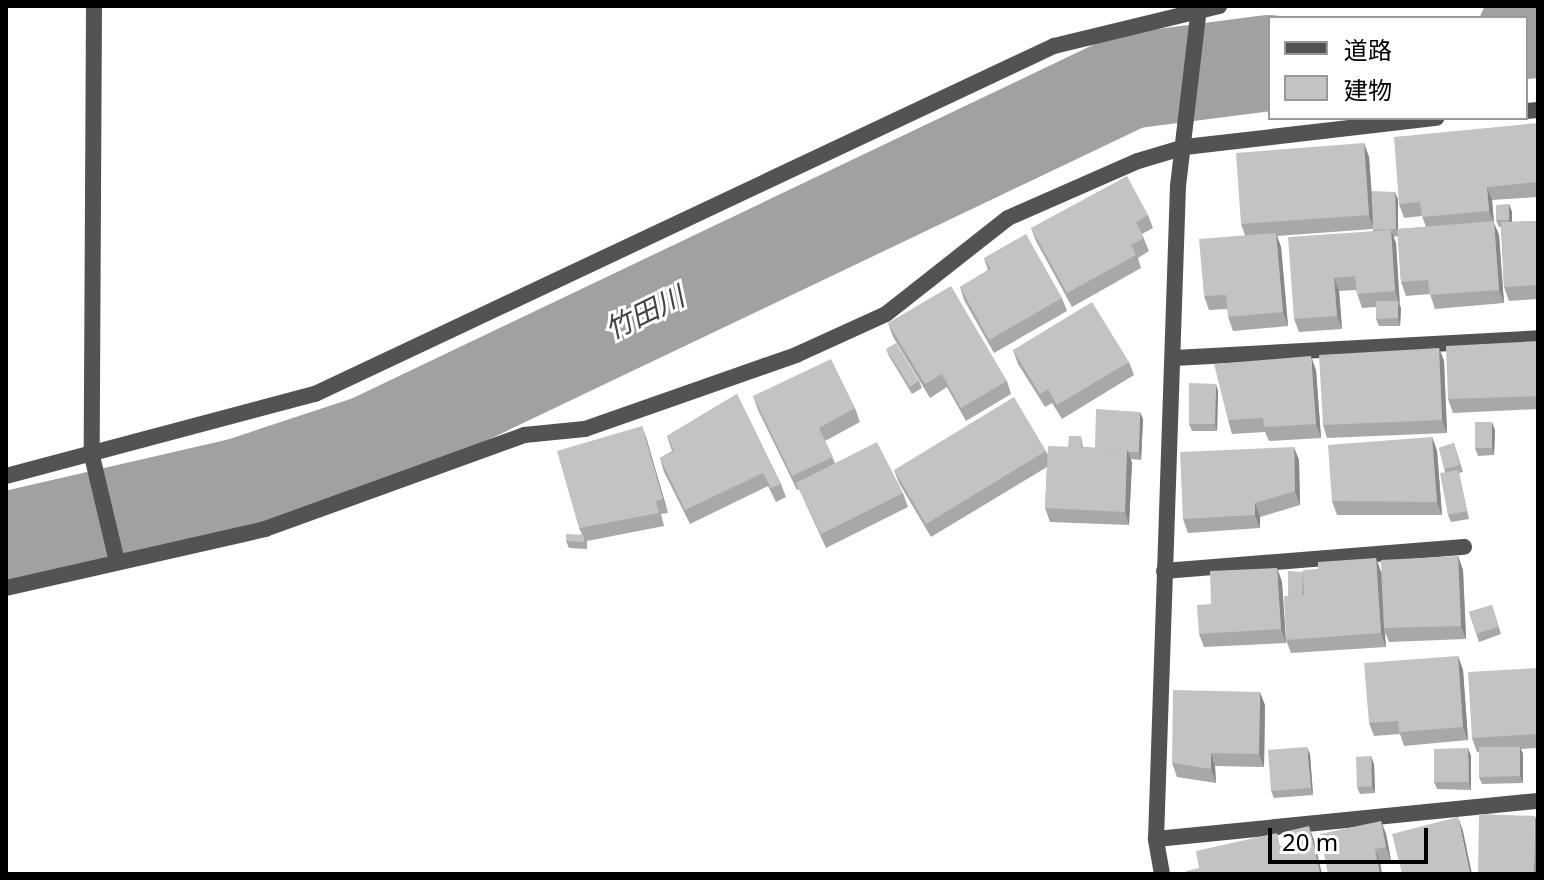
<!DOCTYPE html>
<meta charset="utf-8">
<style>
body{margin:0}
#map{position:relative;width:1544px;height:880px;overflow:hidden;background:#fff;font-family:"Noto Sans","Noto Sans JP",sans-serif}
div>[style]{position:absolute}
.river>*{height:96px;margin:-48px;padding:0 48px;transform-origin:48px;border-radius:48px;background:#a1a1a1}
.street>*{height:16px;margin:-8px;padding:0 8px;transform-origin:8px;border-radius:8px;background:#535353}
.wall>*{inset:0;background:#a8a8a8}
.shaded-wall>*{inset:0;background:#888}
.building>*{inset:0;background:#c3c3c3}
span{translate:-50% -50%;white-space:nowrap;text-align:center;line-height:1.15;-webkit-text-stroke:6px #fff;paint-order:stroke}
.water-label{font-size:28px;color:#424242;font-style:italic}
.frame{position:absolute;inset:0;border:8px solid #000;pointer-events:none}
.legend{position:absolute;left:1268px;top:16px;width:260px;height:104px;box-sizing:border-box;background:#fff;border:2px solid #999;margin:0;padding:10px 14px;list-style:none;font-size:24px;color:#000}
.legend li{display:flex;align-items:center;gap:16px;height:40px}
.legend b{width:40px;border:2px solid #999}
.scale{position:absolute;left:1268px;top:828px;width:160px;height:36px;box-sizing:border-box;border:4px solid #000;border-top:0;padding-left:10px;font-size:24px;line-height:28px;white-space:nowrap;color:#000;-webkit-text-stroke:6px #fff;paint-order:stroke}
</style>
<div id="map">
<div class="river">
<div style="left:1526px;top:31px;width:12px;rotate:-5deg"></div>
<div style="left:6px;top:540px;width:240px;rotate:-13deg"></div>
<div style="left:240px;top:486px;width:137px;rotate:-18.3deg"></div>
<div style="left:370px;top:443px;width:841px;rotate:-25.5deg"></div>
<div style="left:1129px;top:81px;width:142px;rotate:-7.3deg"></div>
</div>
<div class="street">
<div style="left:94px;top:6px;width:450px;rotate:90.3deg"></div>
<div style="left:92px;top:456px;width:109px;rotate:76.7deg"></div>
<div style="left:1526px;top:111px;width:12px;rotate:-5deg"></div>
<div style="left:1174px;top:358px;width:365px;rotate:-3.1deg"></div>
<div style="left:6px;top:476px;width:320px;rotate:-14.9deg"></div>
<div style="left:315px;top:394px;width:817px;rotate:-25.22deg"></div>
<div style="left:1054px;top:46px;width:170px;rotate:-13.6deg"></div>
<div style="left:1164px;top:571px;width:301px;rotate:-4.6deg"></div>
<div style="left:6px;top:588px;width:266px;rotate:-12.8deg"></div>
<div style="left:265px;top:529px;width:276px;rotate:-19.9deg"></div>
<div style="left:524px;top:435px;width:61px;rotate:-5.6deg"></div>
<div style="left:585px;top:429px;width:224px;rotate:-19.3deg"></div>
<div style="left:796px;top:355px;width:99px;rotate:-24.5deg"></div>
<div style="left:886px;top:314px;width:155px;rotate:-38.2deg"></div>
<div style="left:1008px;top:218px;width:142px;rotate:-23.7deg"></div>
<div style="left:1138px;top:161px;width:49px;rotate:-16.6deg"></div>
<div style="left:1185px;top:147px;width:253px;rotate:-6.6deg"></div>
<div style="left:1156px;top:839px;width:384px;rotate:-5.7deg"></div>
<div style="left:1162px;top:874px;width:36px;rotate:-100deg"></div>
<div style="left:1156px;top:839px;width:653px;rotate:-88.07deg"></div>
<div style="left:1178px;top:186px;width:181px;rotate:-83.3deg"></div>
</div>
<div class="wall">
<div style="clip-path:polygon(1538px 123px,1538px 197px,1492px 200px,1494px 223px,1499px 235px,1504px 303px,1435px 309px,1430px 294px,1406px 296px,1401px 282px,1398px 236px,1393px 237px,1396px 243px,1399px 305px,1401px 308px,1400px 326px,1379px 326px,1376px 319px,1376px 307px,1362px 308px,1356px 290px,1339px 291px,1342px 329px,1299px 332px,1294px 319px,1373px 231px,1373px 229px,1277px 236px,1281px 247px,1288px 326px,1233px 331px,1228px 317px,1228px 309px,1209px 310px,1204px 296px,1245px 235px,1241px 224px,1364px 143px,1369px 157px,1373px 211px,1398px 199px,1398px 229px,1426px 227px,1422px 216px,1404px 218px,1399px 204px)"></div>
<div style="clip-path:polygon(1509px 204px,1512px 212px,1512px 222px,1538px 221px,1538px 299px,1509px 301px,1504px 287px,1501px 227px,1499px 227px,1496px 220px)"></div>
<div style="clip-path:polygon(1148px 215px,1153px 228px,1142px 234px,1149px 251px,1138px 258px,1141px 268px,1072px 307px,1036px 241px,1031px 228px)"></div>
<div style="clip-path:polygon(984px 258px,1062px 298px,1067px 311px,994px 353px,964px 300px,960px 287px,988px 270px)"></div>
<div style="clip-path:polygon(888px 323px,1007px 381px,1011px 394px,966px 421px,947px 387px,930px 398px,893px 337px)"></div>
<div style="clip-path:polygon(1538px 341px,1538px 409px,1453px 413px,1448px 399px)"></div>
<div style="clip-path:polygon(1439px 348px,1444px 361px,1447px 433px,1327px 438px,1323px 425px)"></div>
<div style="clip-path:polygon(886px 349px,919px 381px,922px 388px,912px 394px,889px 356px)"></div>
<div style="clip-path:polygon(1013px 350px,1129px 362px,1134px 375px,1062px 419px,1052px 403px,1045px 407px,1018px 364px)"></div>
<div style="clip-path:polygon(1316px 370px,1321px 438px,1269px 441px,1265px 432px,1232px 434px,1228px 420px)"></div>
<div style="clip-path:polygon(1218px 391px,1217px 431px,1192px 431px,1189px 424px)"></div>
<div style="clip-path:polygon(737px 394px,781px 484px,786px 497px,776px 502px,768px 486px,690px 524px,664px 472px,660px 458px,672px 451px,667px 436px)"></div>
<div style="clip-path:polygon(753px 396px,855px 408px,860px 422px,825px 441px,835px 463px,903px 493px,908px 507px,826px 548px,799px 489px,797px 490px,758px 410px)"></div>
<div style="clip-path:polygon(1143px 419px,1141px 460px,1131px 459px,1132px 463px,1129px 525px,1050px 522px,1045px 508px,1047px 467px,931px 537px,899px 483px,894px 470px,1046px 451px,1047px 454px,1068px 447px,1081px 436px,1083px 447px,1095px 448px)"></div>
<div style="clip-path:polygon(642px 426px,668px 513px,661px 514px,664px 526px,587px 541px,587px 549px,569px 548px,566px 541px,582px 534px,579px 528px)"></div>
<div style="clip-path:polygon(1495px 430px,1494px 455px,1478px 456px,1475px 448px)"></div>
<div style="clip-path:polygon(1432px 437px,1437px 451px,1442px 515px,1337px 515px,1332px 501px)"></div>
<div style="clip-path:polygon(1454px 443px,1463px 472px,1459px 473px,1469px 519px,1451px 522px,1448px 515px,1445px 472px,1439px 448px)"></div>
<div style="clip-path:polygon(1299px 460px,1300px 505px,1260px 517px,1260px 528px,1188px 533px,1183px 519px)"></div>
<div style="clip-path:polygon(1458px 556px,1463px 570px,1466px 639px,1389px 642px,1385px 632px,1386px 647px,1291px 653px,1286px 640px,1288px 596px,1303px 572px,1376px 558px,1381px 572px)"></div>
<div style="clip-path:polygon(1277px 568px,1282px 582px,1286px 643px,1204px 647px,1199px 634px,1211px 604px)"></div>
<div style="clip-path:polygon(1492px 605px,1501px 634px,1479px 642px,1469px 612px)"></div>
<div style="clip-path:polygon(1458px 656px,1463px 670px,1468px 740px,1404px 746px,1400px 734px,1374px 736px,1369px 723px)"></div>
<div style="clip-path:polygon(1538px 668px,1538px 748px,1521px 749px,1523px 754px,1523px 783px,1482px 784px,1479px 777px,1479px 752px,1477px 752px,1472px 738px)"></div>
<div style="clip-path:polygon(1265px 705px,1264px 767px,1215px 766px,1216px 783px,1177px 777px,1172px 763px)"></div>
<div style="clip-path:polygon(1468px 748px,1471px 756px,1471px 790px,1437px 789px,1434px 782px)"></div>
<div style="clip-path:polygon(1310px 754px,1313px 795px,1274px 798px,1271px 791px)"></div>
<div style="clip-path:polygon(1374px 764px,1375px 793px,1360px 794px,1357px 787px)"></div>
<div style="clip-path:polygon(1381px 821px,1386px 834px,1391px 860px,1380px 862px,1382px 874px,1328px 874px)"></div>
</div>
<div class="shaded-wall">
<div style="clip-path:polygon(1364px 143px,1369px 157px,1374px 229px,1369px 215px)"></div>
<div style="clip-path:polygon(1487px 187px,1492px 200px,1494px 223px,1499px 235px,1504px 303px,1499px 290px,1494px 223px,1489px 211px)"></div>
<div style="clip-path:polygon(1395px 192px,1398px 199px,1398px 236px,1396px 229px)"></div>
<div style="clip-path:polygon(1509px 204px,1512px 212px,1512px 227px,1509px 220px)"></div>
<div style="clip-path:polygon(1391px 230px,1396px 243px,1400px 305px,1395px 291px)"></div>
<div style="clip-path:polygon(1276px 233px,1281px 247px,1288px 326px,1283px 312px)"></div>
<div style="clip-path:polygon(1334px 278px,1339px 291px,1342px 329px,1337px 316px)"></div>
<div style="clip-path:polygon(1398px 301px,1401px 308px,1400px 326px,1398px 318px)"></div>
<div style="clip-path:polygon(1439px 348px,1444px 361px,1447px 433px,1442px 420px)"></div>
<div style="clip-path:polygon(1311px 356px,1316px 370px,1321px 438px,1316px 424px)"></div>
<div style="clip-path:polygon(1216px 384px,1218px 391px,1217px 431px,1215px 424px)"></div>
<div style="clip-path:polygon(1140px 412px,1143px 419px,1141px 460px,1139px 452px)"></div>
<div style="clip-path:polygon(1492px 422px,1495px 430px,1494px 455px,1492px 448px)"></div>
<div style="clip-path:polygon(642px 426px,647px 440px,668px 513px,663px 499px)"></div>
<div style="clip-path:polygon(1432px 437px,1437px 451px,1442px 515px,1437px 502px)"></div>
<div style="clip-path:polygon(1294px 447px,1299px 460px,1300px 505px,1295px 491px)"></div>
<div style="clip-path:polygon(1127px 449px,1132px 463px,1129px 525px,1125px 512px)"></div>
<div style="clip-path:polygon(1255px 503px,1260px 517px,1260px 528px,1255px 515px)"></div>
<div style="clip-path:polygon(1458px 556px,1463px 570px,1466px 639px,1461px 626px)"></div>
<div style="clip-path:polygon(1376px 558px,1381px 572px,1384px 628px,1386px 647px,1381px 633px)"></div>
<div style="clip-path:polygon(1277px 568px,1282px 582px,1286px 643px,1281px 629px)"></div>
<div style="clip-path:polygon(1458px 656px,1463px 670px,1468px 740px,1463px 727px)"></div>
<div style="clip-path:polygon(1260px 692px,1265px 705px,1264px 767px,1259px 754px)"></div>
<div style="clip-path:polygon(1307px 747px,1310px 754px,1313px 795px,1311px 788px)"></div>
<div style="clip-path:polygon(1520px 747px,1523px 754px,1523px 783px,1520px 776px)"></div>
<div style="clip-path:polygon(1468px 748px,1471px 756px,1471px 790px,1469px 782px)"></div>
<div style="clip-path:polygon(1211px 753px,1215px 766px,1216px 783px,1211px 769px)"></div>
<div style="clip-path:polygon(1371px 756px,1374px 764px,1375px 793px,1372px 786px)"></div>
<div style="clip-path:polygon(1535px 816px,1538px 824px,1538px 874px,1534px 874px)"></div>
<div style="clip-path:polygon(1458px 817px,1463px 831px,1472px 874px,1470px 874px)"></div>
<div style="clip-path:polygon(1381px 821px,1386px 834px,1391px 860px,1386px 847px)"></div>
<div style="clip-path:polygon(1309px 826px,1314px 840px,1322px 874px,1320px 874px)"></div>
<div style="clip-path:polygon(1375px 849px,1380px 862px,1382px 874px,1380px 874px)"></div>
</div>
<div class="building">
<div style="clip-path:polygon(1538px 123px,1538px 182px,1487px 187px,1489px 211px,1422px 217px,1420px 202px,1399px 204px,1394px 137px)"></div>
<div style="clip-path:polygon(1364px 143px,1369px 215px,1241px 224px,1236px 153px)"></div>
<div style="clip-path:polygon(1127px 176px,1148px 215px,1136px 222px,1144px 238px,1131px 245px,1136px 255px,1067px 293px,1031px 228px)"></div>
<div style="clip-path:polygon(1372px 191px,1395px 192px,1396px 229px,1373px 230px)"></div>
<div style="clip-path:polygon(1509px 204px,1509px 220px,1496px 220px,1496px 205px)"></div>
<div style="clip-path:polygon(1494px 221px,1499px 290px,1430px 295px,1428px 280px,1401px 282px,1397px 229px)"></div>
<div style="clip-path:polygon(1538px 221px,1538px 285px,1504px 287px,1501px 222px)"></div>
<div style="clip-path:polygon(1391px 230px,1395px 291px,1357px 294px,1355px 276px,1334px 278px,1337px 316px,1294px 319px,1288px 237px)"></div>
<div style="clip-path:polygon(1276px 233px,1283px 312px,1228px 317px,1226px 295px,1204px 296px,1199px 239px)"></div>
<div style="clip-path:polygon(1026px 234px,1062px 298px,989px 340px,960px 287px,991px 269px,984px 258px)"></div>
<div style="clip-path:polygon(951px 286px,1007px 381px,961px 408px,942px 374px,925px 384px,888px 323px)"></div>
<div style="clip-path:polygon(1376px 301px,1398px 301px,1398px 318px,1376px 319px)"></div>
<div style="clip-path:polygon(1092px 302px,1129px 362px,1057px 405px,1048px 389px,1040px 394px,1013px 350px)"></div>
<div style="clip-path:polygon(1538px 341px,1538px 396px,1448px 399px,1446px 346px)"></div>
<div style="clip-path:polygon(896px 343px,919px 381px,910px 387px,886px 349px)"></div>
<div style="clip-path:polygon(1439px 348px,1442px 420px,1323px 425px,1319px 355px)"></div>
<div style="clip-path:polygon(1311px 356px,1316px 424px,1264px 427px,1263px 418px,1228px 420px,1214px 364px)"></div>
<div style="clip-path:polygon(831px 359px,855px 408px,819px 428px,833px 457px,792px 476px,753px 396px)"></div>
<div style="clip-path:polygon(1189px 383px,1216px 384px,1215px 424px,1189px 424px)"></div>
<div style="clip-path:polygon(737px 394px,781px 484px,771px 488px,763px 473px,685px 510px,660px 458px,674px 450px,667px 436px)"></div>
<div style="clip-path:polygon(1014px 397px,1046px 451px,926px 524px,894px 470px)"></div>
<div style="clip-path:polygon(1096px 409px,1140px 412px,1139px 452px,1128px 452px,1127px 449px,1095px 448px)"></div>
<div style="clip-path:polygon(1475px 422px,1492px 422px,1492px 448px,1475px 448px)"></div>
<div style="clip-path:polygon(642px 426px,663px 499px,656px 501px,659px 513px,579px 528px,557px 451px)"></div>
<div style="clip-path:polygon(1069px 436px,1081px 436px,1081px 447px,1068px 447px)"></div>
<div style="clip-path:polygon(1432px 437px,1437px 502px,1332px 501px,1328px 445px)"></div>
<div style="clip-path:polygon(877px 442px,903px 493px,821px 534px,796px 483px)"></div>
<div style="clip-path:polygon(1454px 443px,1460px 465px,1444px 469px,1439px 448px)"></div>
<div style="clip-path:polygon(1048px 446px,1127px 449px,1125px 512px,1045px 508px)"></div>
<div style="clip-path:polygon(1294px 447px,1295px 491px,1255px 503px,1255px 515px,1183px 519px,1180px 452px)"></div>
<div style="clip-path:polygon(1458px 470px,1467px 511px,1448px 515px,1440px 473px)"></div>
<div style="clip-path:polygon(566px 534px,584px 535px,584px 542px,566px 541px)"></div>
<div style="clip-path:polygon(1458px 556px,1461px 626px,1384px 628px,1381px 560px)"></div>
<div style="clip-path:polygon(1376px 558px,1381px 633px,1286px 640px,1284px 596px,1304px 595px,1303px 570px,1318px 569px,1318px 562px)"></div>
<div style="clip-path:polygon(1277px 568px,1281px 629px,1199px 634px,1197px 605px,1211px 604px,1210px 571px)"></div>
<div style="clip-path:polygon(1288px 571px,1303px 572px,1302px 595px,1288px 596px)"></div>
<div style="clip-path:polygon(1492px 605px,1498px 627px,1476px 634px,1469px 612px)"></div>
<div style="clip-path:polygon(1458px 656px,1463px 727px,1399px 732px,1398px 721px,1369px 723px,1364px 663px)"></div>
<div style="clip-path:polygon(1538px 668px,1538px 734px,1472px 738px,1468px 672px)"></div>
<div style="clip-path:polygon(1173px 690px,1260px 692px,1259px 754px,1211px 753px,1211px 769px,1172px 763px)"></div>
<div style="clip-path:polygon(1307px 747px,1311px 788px,1271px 791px,1268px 750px)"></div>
<div style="clip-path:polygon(1479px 747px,1520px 747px,1520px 776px,1479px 777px)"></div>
<div style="clip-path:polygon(1468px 748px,1469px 782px,1434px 782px,1434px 749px)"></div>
<div style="clip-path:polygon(1371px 756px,1372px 786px,1357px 787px,1356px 757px)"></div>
<div style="clip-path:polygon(1479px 814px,1535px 816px,1534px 874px,1478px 874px)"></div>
<div style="clip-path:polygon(1458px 817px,1470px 874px,1402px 874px,1392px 834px)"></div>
<div style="clip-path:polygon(1381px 821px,1386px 847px,1375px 849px,1380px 874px,1328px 874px,1320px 834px)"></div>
<div style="clip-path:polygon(1309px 826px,1320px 874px,1186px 874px,1186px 871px,1199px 868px,1196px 851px,1277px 833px,1280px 846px,1291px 844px,1288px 831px)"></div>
</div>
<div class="water-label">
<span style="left:644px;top:312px;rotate:-26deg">竹田川</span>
</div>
<div class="frame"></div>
<ul class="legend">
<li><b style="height:10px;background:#535353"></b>道路</li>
<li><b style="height:22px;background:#c3c3c3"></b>建物</li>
</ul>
<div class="scale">20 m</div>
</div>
